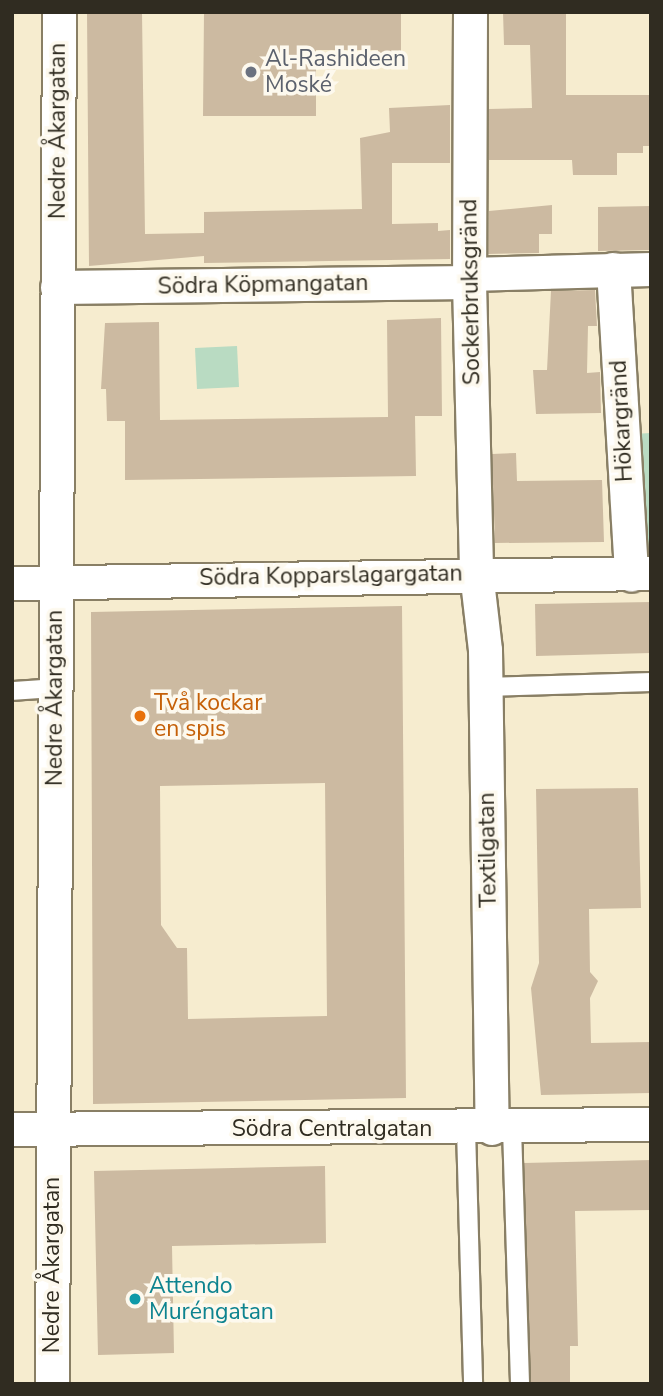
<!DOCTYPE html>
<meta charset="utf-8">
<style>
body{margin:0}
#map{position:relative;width:663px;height:1396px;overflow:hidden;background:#f6eccf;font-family:"Nunito Sans",sans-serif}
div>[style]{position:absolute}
.green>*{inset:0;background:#b9dbc2}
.building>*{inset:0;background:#ccbaa1}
.roads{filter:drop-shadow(2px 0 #897f65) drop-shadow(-2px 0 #897f65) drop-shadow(0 2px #897f65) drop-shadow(0 -2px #897f65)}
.lane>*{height:18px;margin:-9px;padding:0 9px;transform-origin:9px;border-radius:9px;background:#fff}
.street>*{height:33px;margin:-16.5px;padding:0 16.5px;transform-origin:16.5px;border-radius:16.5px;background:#fff}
.dots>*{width:19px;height:19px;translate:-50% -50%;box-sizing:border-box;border:4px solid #fdf9ee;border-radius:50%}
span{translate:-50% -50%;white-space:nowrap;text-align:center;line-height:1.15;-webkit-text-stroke:7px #fdf9ee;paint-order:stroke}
.worship-label{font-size:23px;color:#5b616d}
.left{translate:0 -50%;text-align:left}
.street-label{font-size:23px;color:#302c21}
.food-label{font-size:23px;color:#c56008}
.culture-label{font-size:23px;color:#0d838f}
.frame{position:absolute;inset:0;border:14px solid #302c21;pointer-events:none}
</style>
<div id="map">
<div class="green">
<div style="clip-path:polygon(237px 346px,239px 387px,197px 389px,195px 348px)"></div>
<div style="clip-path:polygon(651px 433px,651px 566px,638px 566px,632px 434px)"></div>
</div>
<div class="building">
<div style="clip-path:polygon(87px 12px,142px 12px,145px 234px,204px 233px,204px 212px,362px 209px,360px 138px,390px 132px,389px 108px,450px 105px,450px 163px,392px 163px,392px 224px,438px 223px,438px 231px,450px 230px,450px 259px,204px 263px,204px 256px,89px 266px)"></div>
<div style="clip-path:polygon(204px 12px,401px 12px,401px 64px,378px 64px,378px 50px,316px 50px,316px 116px,203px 116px)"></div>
<div style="clip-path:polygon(503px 12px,566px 12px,566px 95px,649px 95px,650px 146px,643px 146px,643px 153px,617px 153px,617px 175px,573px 175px,572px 160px,489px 160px,489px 109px,532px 108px,530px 45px,504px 45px)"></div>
<div style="clip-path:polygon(552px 205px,552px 234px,539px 234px,539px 253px,488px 254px,489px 211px)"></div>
<div style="clip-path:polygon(651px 206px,651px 250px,598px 251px,598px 207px)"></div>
<div style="clip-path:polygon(595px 290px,597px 326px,588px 326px,587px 373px,600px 372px,601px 413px,536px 414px,533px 370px,547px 370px,551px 291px)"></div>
<div style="clip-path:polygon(441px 318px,442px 416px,415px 416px,416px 476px,125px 480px,125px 421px,107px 421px,106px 389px,101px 389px,105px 323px,159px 322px,160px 420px,388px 417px,387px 320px)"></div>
<div style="clip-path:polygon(516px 453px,517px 481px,602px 480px,604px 542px,495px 543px,492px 454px)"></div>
<div style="clip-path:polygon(651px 602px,651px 653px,536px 656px,535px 604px)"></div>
<div style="clip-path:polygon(evenodd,402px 606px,406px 1098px,93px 1104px,91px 612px,402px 606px,325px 783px,327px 1016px,188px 1019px,187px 948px,177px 948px,161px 925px,160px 786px,325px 783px)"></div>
<div style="clip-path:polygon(638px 788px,641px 908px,589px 909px,590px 972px,598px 981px,590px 998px,591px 1043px,651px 1042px,651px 1093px,541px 1095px,531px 988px,539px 963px,536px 789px)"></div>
<div style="clip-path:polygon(651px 1160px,651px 1210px,575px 1211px,578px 1346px,570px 1346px,570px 1384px,531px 1384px,524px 1163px)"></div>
<div style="clip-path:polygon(325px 1166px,326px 1243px,172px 1246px,174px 1353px,98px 1355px,94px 1171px)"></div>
</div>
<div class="roads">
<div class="lane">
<div style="left:486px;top:687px;width:165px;rotate:-1.7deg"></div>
<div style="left:12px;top:691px;width:44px;rotate:-3.9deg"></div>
<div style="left:512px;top:1128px;width:256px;rotate:88.2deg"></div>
<div style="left:466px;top:1129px;width:255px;rotate:88.4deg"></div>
</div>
<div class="street">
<div style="left:470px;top:12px;width:270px;rotate:90.2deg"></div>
<div style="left:469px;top:282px;width:290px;rotate:88.6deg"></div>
<div style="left:476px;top:572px;width:79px;rotate:83.4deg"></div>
<div style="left:485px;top:650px;width:478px;rotate:89.2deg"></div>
<div style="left:613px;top:269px;width:306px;rotate:86.6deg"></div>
<div style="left:469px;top:274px;width:182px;rotate:-1.6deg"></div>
<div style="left:57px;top:287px;width:412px;rotate:-0.7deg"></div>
<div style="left:12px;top:583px;width:639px;rotate:-0.9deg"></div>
<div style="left:12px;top:1129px;width:639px;rotate:-0.45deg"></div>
<div style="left:52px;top:1384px;width:1372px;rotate:-89.71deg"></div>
</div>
</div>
<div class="dots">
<div style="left:251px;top:72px;background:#6b7280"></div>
<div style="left:140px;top:716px;background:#e8710a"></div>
<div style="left:135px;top:1299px;background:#0f9aa8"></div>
</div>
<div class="worship-label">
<span class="left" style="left:265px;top:72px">Al-Rashideen<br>Moské</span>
</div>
<div class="street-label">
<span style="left:58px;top:131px;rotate:-90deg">Nedre Åkargatan</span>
<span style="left:263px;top:285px;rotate:-1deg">Södra Köpmangatan</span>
<span style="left:471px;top:292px;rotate:-91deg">Sockerbruksgränd</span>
<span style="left:622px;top:421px;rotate:-93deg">Hökargränd</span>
<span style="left:331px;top:576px;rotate:-1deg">Södra Kopparslagargatan</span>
<span style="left:55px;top:698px;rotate:-90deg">Nedre Åkargatan</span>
<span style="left:488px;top:850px;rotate:-91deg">Textilgatan</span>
<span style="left:332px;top:1129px">Södra Centralgatan</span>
<span style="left:52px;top:1265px;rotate:-90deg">Nedre Åkargatan</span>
</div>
<div class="food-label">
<span class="left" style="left:154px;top:716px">Två kockar<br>en spis</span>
</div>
<div class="culture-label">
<span class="left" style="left:149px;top:1299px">Attendo<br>Muréngatan</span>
</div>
<div class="frame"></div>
</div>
